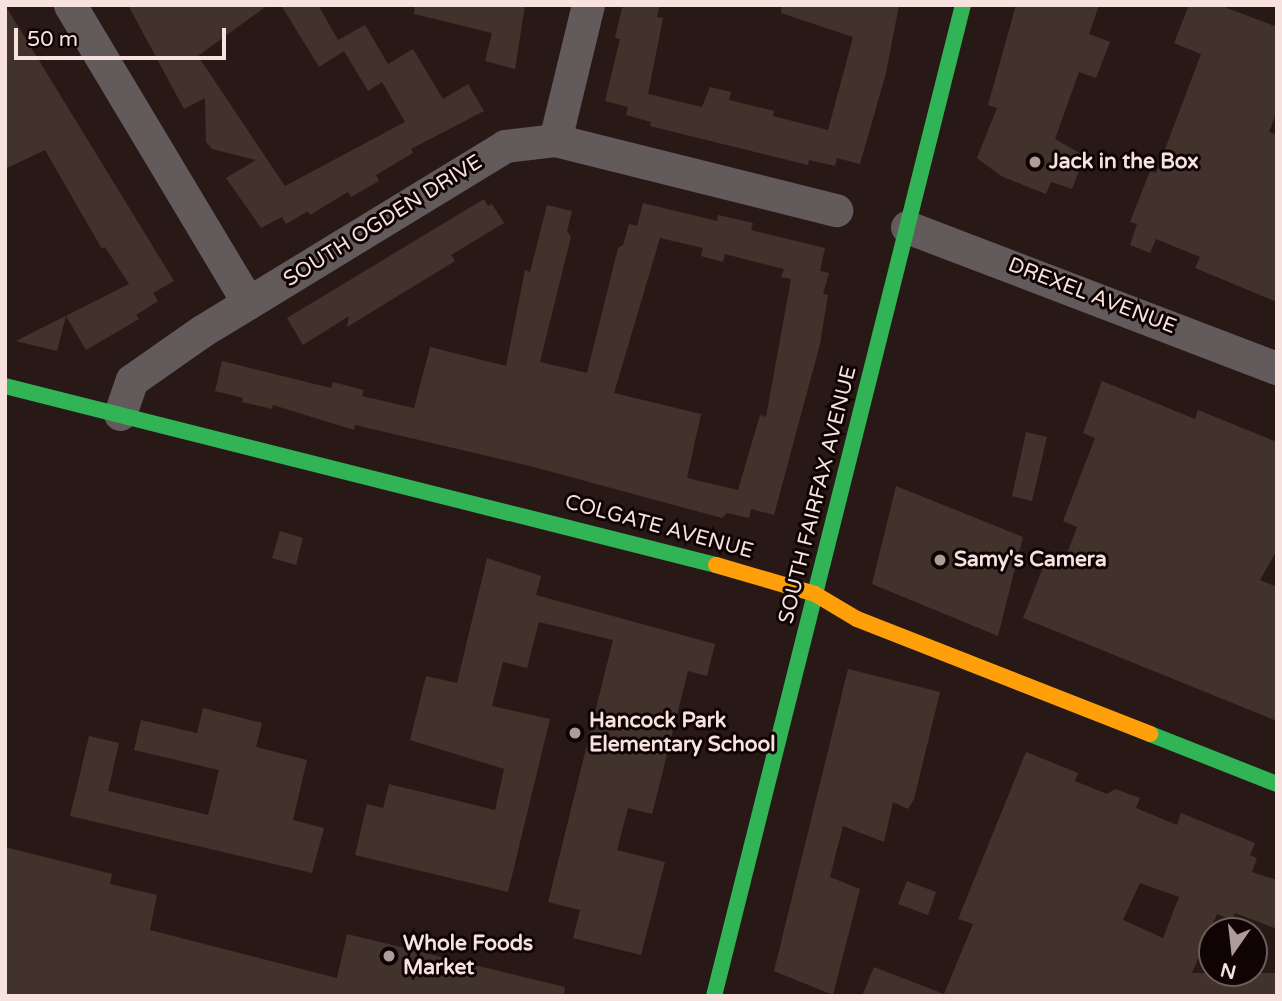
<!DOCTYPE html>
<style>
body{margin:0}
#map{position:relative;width:1282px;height:1001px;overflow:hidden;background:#281917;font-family:"Varela Round",sans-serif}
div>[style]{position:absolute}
.building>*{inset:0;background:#41332c}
.street>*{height:33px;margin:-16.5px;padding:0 16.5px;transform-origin:16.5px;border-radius:16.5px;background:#635a5b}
.fast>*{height:16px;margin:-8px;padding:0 8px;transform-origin:8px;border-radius:8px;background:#30b455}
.slow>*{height:16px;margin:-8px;padding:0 8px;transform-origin:8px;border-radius:8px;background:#ff9f0a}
.dots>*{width:19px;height:19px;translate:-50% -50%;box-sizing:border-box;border:4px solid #0f0403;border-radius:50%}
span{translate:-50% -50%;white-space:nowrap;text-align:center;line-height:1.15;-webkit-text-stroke:6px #0f0403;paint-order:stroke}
.poi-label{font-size:21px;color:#f7e2de;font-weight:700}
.left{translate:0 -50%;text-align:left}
.street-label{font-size:21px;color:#f7e2de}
.frame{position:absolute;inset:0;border:7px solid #f7e2de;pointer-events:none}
.north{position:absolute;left:1198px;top:917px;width:70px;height:70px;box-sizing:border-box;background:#0f0403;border:2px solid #6c5d5b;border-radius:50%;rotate:194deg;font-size:19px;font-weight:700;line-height:28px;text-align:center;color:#f7e2de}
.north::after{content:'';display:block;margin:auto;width:24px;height:32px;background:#af9c98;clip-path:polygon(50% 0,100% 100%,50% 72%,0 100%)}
.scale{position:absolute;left:14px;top:28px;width:212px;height:32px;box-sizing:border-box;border:4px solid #f7e2de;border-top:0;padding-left:9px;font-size:21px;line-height:24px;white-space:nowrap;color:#f7e2de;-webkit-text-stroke:5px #0f0403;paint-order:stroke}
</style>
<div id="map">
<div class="building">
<div style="clip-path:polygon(5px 5px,174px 281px,153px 293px,158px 301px,136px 315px,139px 319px,86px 350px,66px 316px,57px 351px,16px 341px,129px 284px,105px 247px,102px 249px,45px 150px,5px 169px)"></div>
<div style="clip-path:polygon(128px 5px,268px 5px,198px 56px,285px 186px,405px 122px,382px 82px,368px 91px,344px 51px,319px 67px,281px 5px,318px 5px,338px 40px,365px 25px,388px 64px,413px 49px,443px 99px,468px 84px,484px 111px,411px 149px,413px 153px,376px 175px,379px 181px,351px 197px,348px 192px,310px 215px,308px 211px,286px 224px,282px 217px,261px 228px,226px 178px,256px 160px,212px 149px,206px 142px,205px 98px,184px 109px)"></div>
<div style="clip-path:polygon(415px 5px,525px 5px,515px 69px,485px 61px,492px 33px,414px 14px)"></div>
<div style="clip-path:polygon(628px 5px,660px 5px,657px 17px,663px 18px,648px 94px,702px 107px,710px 87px,731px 92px,729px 100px,774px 111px,773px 116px,828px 130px,853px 37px,781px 13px,782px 5px,899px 5px,886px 73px,860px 164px,837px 158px,835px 166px,809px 160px,808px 165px,650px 126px,651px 122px,626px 115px,628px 107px,605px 101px,620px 39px,615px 38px,622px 8px)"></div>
<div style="clip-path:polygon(1016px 5px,1099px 5px,1089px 34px,1110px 42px,1096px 78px,1079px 72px,1055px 139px,1085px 156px,1072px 189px,1051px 182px,1046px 194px,1033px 189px,1001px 176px,977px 158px,997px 108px,988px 105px)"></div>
<div style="clip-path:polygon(1189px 5px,1219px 5px,1277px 27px,1277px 111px,1269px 132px,1277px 135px,1277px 302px,1195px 268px,1200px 257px,1156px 239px,1150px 253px,1130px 245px,1137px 224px,1130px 222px,1150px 171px,1156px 173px,1201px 54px,1174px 43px)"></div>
<div style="clip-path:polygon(484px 199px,488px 206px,492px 204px,504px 223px,451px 255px,455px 261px,347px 327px,349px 316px,303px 345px,287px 318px)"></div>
<div style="clip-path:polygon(evenodd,643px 203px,717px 221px,718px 215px,753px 223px,751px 230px,825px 248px,820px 271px,829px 273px,823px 294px,828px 295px,820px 344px,774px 515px,751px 509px,749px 518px,727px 513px,722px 518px,530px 466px,355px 425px,354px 430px,273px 405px,272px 409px,242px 402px,243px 398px,215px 391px,222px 361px,331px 388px,333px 382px,364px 390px,362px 396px,414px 408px,430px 347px,506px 366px,525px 270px,530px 272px,547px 205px,572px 211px,567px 231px,571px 237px,540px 362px,587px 373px,618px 248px,623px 245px,629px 224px,637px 226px,643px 203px,660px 238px,703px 248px,701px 256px,723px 262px,725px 254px,784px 269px,781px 277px,791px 279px,766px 417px,760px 415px,738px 490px,687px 478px,701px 414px,614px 393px,660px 238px)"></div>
<div style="clip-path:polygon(1102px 381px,1195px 419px,1198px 410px,1277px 442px,1277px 550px,1260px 580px,1277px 587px,1277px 721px,1023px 618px,1044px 565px,1061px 570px,1077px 527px,1063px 521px,1095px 438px,1083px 433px)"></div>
<div style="clip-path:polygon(1026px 432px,1047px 437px,1032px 501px,1012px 496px)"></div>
<div style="clip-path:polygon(896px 486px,1023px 537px,998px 636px,872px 584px)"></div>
<div style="clip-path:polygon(280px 531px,303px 538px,296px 565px,272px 558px)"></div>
<div style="clip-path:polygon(487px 558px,541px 576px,536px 595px,715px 644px,707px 676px,688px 671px,652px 814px,628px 808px,617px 850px,665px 862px,641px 955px,573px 938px,580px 910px,548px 902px,613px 640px,539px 622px,527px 668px,503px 662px,492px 706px,550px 719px,508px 892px,355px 855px,367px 804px,383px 808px,389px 784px,495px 810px,504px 769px,410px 740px,426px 676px,457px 683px)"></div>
<div style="clip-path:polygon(848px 669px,940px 692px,914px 799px,908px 809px,893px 802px,884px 842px,843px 826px,830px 877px,860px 889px,833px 995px,774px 971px)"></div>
<div style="clip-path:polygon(203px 708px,262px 723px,256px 747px,307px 760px,293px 820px,324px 828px,312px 873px,70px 816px,89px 736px,119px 743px,108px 791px,208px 815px,219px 770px,134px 750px,141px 720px,197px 733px)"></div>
<div style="clip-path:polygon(evenodd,1026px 752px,1078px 773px,1075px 781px,1107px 794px,1115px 789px,1140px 798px,1136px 808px,1177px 825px,1181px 813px,1255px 843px,1250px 855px,1257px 858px,1252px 872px,1277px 880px,1277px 929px,1235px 913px,1232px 920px,1217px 914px,1192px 973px,1277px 973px,1277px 996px,862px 996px,874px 967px,944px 994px,973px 924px,958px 919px,1026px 752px,1140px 883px,1179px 897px,1163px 938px,1123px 920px,1140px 883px)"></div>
<div style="clip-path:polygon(5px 847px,112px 874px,110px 884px,157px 895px,150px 930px,337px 978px,347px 934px,565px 987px,564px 996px,5px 996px)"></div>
<div style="clip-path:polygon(907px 881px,936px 892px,928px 915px,898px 904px)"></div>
</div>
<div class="street">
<div style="left:70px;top:5px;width:347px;rotate:59.1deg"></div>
<div style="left:555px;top:140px;width:139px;rotate:-76.3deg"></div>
<div style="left:907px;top:227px;width:396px;rotate:20.9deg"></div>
<div style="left:120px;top:414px;width:36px;rotate:-71deg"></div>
<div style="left:132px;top:380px;width:85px;rotate:-35deg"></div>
<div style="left:202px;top:331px;width:355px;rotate:-31.4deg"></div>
<div style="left:505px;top:146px;width:50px;rotate:-6.8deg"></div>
<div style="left:555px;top:140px;width:290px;rotate:14deg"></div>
</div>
<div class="fast">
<div style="left:5px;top:386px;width:733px;rotate:14.13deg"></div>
<div style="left:1150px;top:734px;width:136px;rotate:21.5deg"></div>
<div style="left:714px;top:996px;width:1022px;rotate:-75.9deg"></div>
</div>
<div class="slow">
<div style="left:716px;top:565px;width:103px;rotate:16.3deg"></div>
<div style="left:815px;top:594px;width:49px;rotate:30.8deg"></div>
<div style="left:857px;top:619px;width:315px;rotate:21.4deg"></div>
</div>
<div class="dots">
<div style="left:1035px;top:162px;background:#af9c98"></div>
<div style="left:940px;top:560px;background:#af9c98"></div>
<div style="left:575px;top:733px;background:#af9c98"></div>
<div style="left:389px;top:956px;background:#af9c98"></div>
</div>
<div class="poi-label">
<span class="left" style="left:1049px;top:162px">Jack in the Box</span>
<span class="left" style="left:954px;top:560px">Samy's Camera</span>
<span class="left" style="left:589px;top:733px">Hancock Park<br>Elementary School</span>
<span class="left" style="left:403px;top:956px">Whole Foods<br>Market</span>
</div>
<div class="street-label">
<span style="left:383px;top:221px;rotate:-32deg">SOUTH OGDEN DRIVE</span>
<span style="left:1092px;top:296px;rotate:21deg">DREXEL AVENUE</span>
<span style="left:818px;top:495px;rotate:-76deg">SOUTH FAIRFAX AVENUE</span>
<span style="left:659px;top:527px;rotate:15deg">COLGATE AVENUE</span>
</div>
<div class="frame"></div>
<div class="north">N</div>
<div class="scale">50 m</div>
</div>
